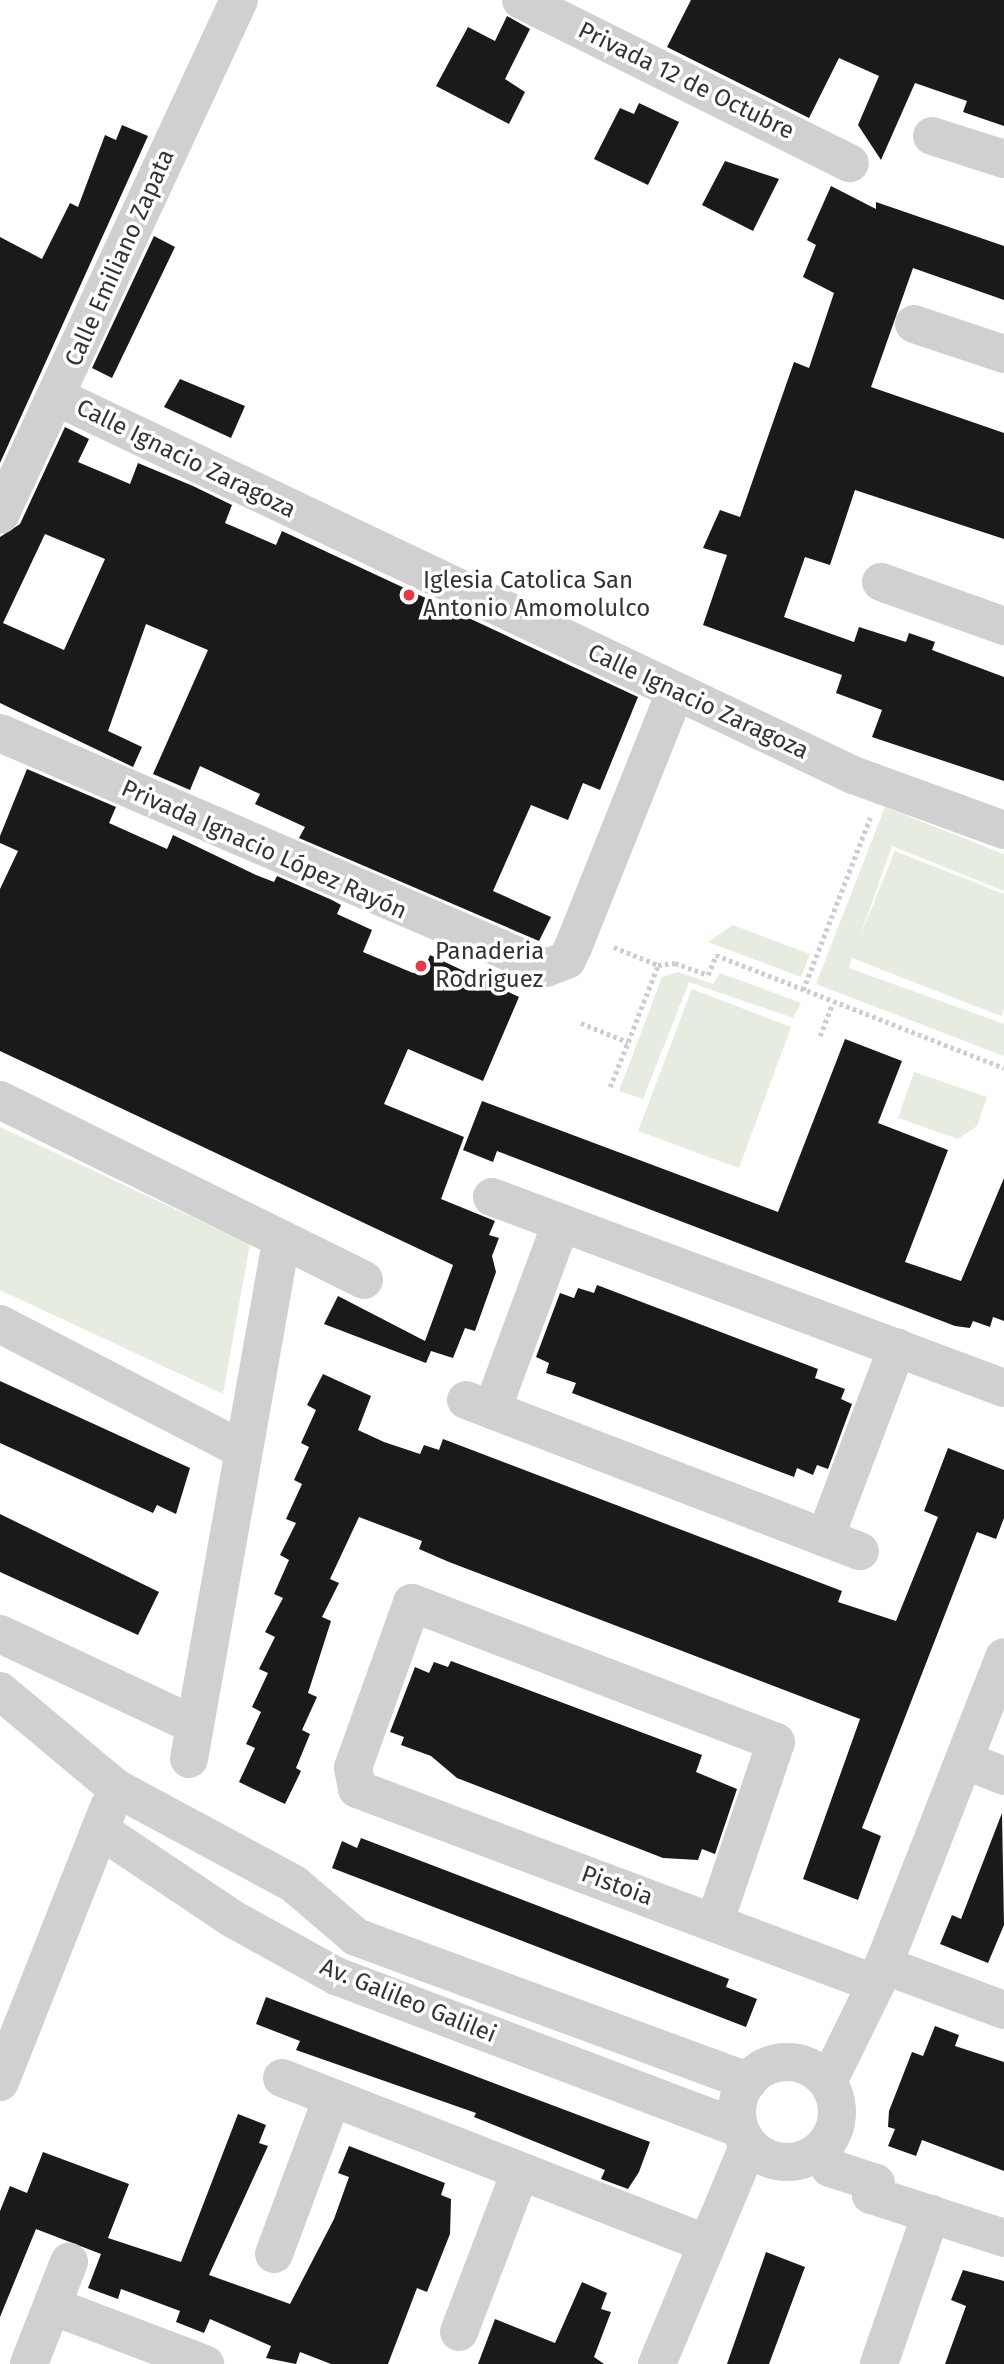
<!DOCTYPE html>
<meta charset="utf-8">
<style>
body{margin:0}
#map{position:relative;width:1004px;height:2364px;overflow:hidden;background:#fff;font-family:"Fira Sans",sans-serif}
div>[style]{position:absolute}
.green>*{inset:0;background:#e6ecdf}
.building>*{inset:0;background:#1a1a1a}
.path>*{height:4.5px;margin-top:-2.25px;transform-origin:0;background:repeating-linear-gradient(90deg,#cdcdcd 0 3.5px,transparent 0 7px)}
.minor>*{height:38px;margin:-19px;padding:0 19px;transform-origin:19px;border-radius:19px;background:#d0d0d0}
.minor>.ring{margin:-19px;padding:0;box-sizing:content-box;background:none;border:38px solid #d0d0d0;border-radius:50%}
.dots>*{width:19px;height:19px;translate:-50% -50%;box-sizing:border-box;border:4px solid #fff;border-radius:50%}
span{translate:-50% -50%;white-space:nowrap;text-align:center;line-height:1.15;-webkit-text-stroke:7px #fff;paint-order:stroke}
.street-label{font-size:24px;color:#333}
.poi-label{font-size:24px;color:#333}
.left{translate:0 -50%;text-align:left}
</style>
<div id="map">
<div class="green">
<div style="clip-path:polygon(885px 807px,1004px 854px,1004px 891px,892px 846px,859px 939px,895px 851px,1004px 894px,1004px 1008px,1001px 1016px,852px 958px,849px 968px,1004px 1024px,1004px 1056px,816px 984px)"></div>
<div style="clip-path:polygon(733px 925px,810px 954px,801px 977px,708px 942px)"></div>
<div style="clip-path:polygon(678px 972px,713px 984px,720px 973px,801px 1003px,793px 1018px,689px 982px,643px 1099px,619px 1091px,662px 977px)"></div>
<div style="clip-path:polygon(692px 989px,791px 1027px,739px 1168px,638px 1131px)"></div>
<div style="clip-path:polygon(914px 1072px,987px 1097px,977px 1126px,958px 1139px,898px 1118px)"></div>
<div style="clip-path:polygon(0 1127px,250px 1244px,223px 1394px,0 1290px)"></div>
</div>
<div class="building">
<div style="clip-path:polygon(691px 0,1004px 0,1004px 126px,963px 112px,967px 101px,915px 83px,881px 160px,858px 125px,879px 76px,839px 58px,809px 118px,667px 47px)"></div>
<div style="clip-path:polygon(507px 16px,530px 29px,505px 79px,525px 92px,509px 124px,436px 86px,468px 27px,495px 41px)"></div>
<div style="clip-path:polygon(639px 103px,679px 122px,648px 185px,594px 159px,620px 108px,634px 114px)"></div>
<div style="clip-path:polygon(122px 125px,148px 136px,0 463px,0 237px,42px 259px,70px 203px,78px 207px,105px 135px,116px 140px)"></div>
<div style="clip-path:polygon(725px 161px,779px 179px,753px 231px,702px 205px)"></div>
<div style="clip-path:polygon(831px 186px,876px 209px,876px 202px,1004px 246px,1004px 300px,913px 268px,871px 387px,1004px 433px,1004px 539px,855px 490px,830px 565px,805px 557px,784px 617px,854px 642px,859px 627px,906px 642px,909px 633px,935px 642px,932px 650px,1004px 677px,1004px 781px,872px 737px,882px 710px,836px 693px,842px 675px,703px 625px,727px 555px,703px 548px,720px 510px,740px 517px,794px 362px,809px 368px,834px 293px,803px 277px,816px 245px,807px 240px)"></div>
<div style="clip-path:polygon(154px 236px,175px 247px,112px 378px,92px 368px)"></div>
<div style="clip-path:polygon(180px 379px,245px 406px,231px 438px,164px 407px)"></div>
<div style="clip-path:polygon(evenodd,65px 427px,89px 439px,78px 462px,130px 484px,138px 463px,193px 486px,232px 505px,225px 523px,276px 545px,282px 531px,638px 697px,600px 790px,583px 783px,568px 820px,531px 805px,493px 891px,551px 917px,539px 941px,299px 838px,305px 827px,255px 804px,260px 794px,200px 766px,190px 790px,153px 774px,208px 650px,146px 624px,108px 731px,142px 747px,133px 767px,0 703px,0 537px,20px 524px,65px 427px,45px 534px,105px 559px,64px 650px,3px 623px,45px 534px)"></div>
<div style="clip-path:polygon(27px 769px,116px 807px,109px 823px,167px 849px,173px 835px,256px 875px,274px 882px,277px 876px,332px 900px,341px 905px,337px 914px,372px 930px,363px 952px,413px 973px,423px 972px,430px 955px,519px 997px,483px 1081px,408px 1049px,384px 1104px,464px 1137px,441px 1199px,495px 1221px,489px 1235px,499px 1238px,492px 1256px,496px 1272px,475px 1331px,465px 1328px,453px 1358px,431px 1351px,426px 1363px,324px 1324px,338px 1296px,425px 1341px,453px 1265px,0 1051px,0 889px,18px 851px,0 843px,0 836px)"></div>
<div style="clip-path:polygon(845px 1039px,902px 1061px,878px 1123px,948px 1150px,905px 1262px,961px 1281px,1004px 1178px,1004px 1321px,993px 1317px,990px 1327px,973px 1321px,970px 1328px,955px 1326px,497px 1151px,493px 1162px,463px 1150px,482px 1101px,778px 1212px)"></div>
<div style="clip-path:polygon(597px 1285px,818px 1369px,815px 1378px,845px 1389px,841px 1399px,852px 1404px,828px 1469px,817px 1465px,813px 1475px,797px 1468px,794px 1477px,572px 1393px,576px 1383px,546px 1373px,549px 1363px,536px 1357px,560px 1293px,574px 1298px,578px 1288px,594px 1293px)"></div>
<div style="clip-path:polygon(323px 1374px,371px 1396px,358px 1430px,384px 1442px,420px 1454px,424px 1445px,439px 1450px,443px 1439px,842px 1591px,838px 1602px,896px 1621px,938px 1517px,924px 1511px,948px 1448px,1004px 1470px,1004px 1518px,996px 1539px,977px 1532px,862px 1828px,881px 1836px,858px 1900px,803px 1879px,860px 1719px,449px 1562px,419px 1549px,422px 1541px,359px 1517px,330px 1579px,339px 1583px,322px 1617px,331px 1621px,308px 1693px,317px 1697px,302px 1730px,310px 1734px,296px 1768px,301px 1771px,285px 1804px,239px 1782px,255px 1748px,246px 1744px,261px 1712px,252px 1707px,268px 1673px,259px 1669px,275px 1637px,265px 1632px,283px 1598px,274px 1594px,289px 1560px,280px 1555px,296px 1523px,286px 1519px,302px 1484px,294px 1480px,309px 1447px,301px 1443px,316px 1410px,307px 1405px)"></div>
<div style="clip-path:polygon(0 1381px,190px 1468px,176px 1514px,157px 1505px,153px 1513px,0 1443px)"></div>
<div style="clip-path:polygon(0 1514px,159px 1592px,138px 1635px,0 1572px)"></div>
<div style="clip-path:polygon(451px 1661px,702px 1755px,696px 1772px,737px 1789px,715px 1854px,702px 1849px,698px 1860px,663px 1858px,457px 1778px,431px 1756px,401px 1745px,404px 1737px,390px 1732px,415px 1667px,429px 1673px,434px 1662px,448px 1667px)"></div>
<div style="clip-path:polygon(1002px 1813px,1004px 1925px,988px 1963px,940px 1944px,952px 1915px,961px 1919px)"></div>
<div style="clip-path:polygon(361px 1838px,729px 1979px,726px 1987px,757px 1999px,746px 2027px,332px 1868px,342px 1841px,357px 1848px)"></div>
<div style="clip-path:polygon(266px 1997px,650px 2142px,639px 2172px,628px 2189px,601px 2179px,605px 2170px,474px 2117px,476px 2113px,296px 2050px,300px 2041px,256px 2024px)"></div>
<div style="clip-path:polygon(935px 2026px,959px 2035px,955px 2046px,1004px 2062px,1004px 2171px,922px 2140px,916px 2156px,888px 2146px,895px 2129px,888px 2127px,889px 2111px,912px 2052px,923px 2056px)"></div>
<div style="clip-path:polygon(238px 2114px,266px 2125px,259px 2143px,268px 2146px,209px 2275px,290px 2304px,334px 2219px,349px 2177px,338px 2173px,349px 2146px,445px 2183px,441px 2195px,451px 2199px,450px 2234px,427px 2292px,417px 2288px,388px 2364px,331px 2364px,300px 2352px,296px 2364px,266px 2358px,271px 2346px,210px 2319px,204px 2333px,176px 2322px,180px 2311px,121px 2289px,118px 2299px,88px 2288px,101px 2254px,36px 2229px,0 2317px,0 2211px,10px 2186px,27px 2193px,43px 2152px,129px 2184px,108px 2238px,181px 2262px)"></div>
<div style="clip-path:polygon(766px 2252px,805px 2267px,769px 2364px,727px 2364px)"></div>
<div style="clip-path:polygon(963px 2270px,1004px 2281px,1004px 2364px,945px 2364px,966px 2306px,951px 2300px)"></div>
<div style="clip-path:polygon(582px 2282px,607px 2293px,601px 2309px,611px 2312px,594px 2357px,604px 2364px,478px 2364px,495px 2319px,555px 2343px)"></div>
</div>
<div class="path">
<div style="left:614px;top:947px;width:48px;rotate:22.2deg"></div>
<div style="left:803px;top:990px;width:185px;rotate:-68.7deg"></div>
<div style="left:581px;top:1023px;width:51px;rotate:22deg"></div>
<div style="left:628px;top:1042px;width:83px;rotate:-68.7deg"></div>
<div style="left:658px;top:965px;width:17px;rotate:-7deg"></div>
<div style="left:675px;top:963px;width:35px;rotate:20deg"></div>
<div style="left:708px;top:975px;width:22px;rotate:-68deg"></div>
<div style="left:716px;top:955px;width:309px;rotate:21.4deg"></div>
<div style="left:820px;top:1036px;width:34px;rotate:-69deg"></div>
<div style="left:610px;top:1087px;width:48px;rotate:-68.2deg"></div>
</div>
<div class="minor">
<div style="left:521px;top:0;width:367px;rotate:26.4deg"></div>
<div style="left:932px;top:136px;width:76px;rotate:17.7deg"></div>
<div style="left:914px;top:324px;width:95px;rotate:18.4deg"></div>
<div style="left:57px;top:397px;width:881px;rotate:25.4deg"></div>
<div style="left:853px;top:775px;width:161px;rotate:20deg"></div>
<div style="left:0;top:515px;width:568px;rotate:-65.11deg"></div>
<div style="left:881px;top:582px;width:131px;rotate:19.7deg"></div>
<div style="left:0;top:733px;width:594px;rotate:23.29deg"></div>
<div style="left:546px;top:968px;width:22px;rotate:-21deg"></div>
<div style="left:567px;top:960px;width:17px;rotate:-65deg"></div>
<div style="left:574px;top:945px;width:271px;rotate:-68.2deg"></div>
<div style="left:0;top:1100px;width:406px;rotate:26.3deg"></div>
<div style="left:492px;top:1197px;width:546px;rotate:20.46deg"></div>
<div style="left:0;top:1324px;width:274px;rotate:27.4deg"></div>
<div style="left:466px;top:1400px;width:422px;rotate:21deg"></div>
<div style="left:492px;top:1410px;width:199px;rotate:-69.7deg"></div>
<div style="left:825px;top:1538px;width:204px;rotate:-69.3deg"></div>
<div style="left:0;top:1634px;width:214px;rotate:25.1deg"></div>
<div style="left:0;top:1691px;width:151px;rotate:39.9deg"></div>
<div style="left:116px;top:1788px;width:202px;rotate:28.3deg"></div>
<div style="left:294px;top:1884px;width:82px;rotate:40.5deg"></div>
<div style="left:356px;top:1937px;width:418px;rotate:20.2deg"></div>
<div style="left:189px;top:1759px;width:525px;rotate:-79.91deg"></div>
<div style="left:964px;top:1760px;width:43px;rotate:21.8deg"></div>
<div style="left:100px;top:1830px;width:160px;rotate:33.8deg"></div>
<div style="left:233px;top:1919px;width:118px;rotate:29deg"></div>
<div style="left:336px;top:1976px;width:430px;rotate:20.7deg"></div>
<div style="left:715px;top:1921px;width:189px;rotate:-71.2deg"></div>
<div style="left:776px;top:1742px;width:390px;rotate:-159.1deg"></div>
<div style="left:412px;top:1603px;width:175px;rotate:109.7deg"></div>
<div style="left:353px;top:1768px;width:21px;rotate:79deg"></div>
<div style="left:357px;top:1789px;width:554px;rotate:20.59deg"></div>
<div style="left:883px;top:1965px;width:129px;rotate:20.4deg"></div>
<div class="ring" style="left:737px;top:2062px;width:62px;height:62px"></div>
<div style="left:282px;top:2078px;width:452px;rotate:21.3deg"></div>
<div style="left:0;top:2082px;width:297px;rotate:-68.4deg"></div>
<div style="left:828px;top:2082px;width:109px;rotate:-63.9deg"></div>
<div style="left:876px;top:1984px;width:351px;rotate:-68.6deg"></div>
<div style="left:823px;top:2150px;width:19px;rotate:69deg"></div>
<div style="left:830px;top:2168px;width:48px;rotate:18.1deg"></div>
<div style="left:876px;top:2183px;width:13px;rotate:113deg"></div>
<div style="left:871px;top:2195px;width:140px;rotate:17.9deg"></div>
<div style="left:274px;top:2254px;width:166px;rotate:-69.6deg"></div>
<div style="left:52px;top:2306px;width:164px;rotate:20.8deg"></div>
<div style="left:459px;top:2332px;width:168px;rotate:-69.1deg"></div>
<div style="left:29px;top:2364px;width:110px;rotate:-68.6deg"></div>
<div style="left:657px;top:2364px;width:236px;rotate:-67.3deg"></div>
<div style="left:879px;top:2364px;width:159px;rotate:-70.9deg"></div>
</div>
<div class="dots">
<div style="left:409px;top:595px;background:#e63946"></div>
<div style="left:421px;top:966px;background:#e63946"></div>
</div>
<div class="street-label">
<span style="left:686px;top:81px;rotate:26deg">Privada 12 de Octubre</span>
<span style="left:120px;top:258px;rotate:-66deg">Calle Emiliano Zapata</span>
<span style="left:186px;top:459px;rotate:26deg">Calle Ignacio Zaragoza</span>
<span style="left:698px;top:702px;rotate:25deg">Calle Ignacio Zaragoza</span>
<span style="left:264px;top:850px;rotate:24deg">Privada Ignacio López Rayón</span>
<span style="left:617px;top:1886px;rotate:20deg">Pistoia</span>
<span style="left:408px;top:2001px;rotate:22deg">Av. Galileo Galilei</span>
</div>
<div class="poi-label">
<span class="left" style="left:423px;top:595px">Iglesia Catolica San<br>Antonio Amomolulco</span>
<span class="left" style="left:435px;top:966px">Panaderia<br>Rodriguez</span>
</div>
</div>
